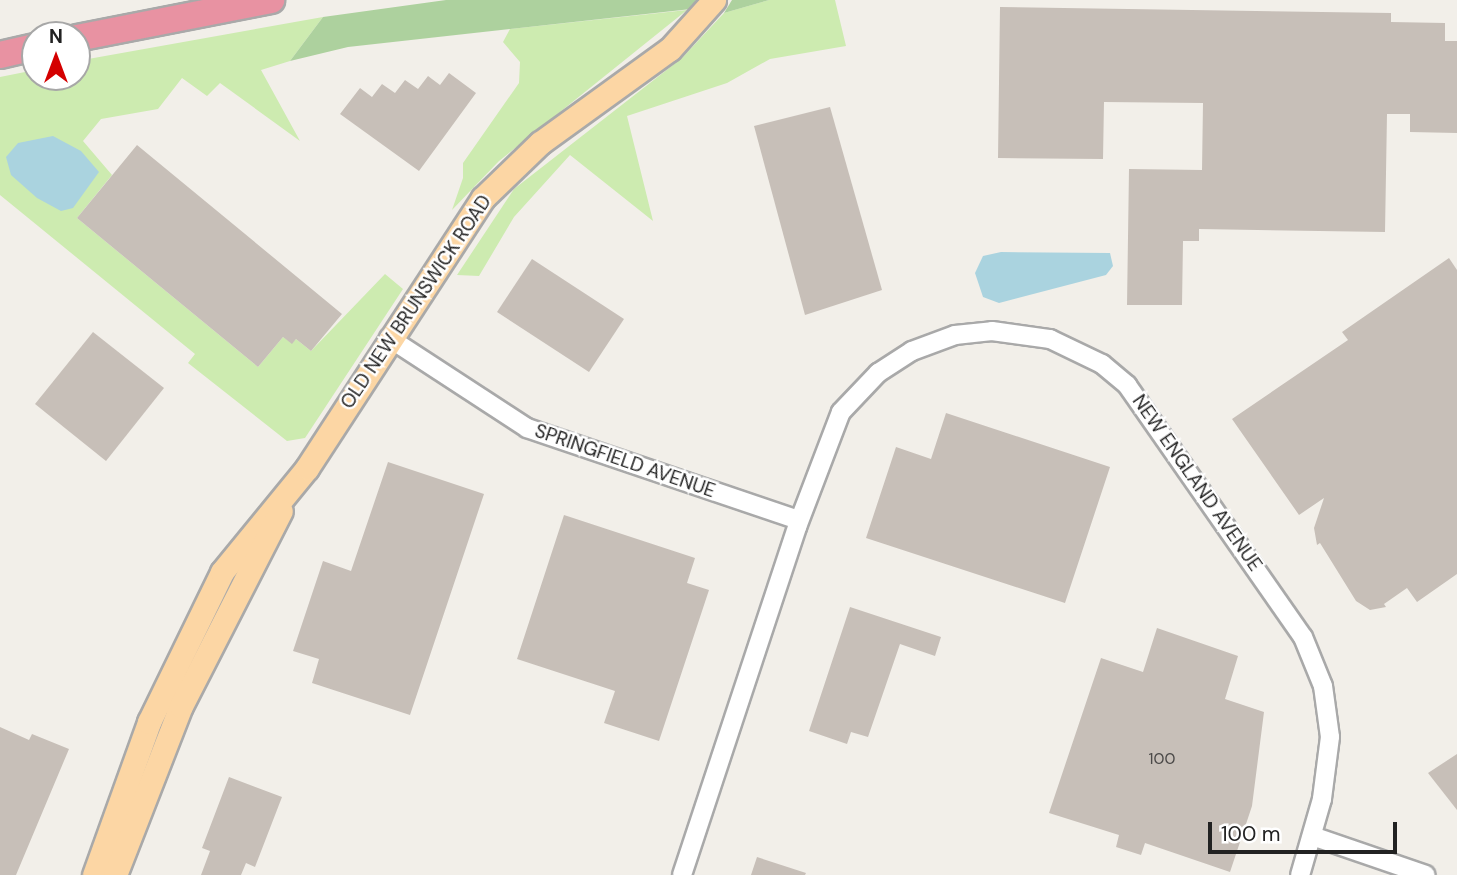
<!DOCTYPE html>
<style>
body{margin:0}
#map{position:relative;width:1457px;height:875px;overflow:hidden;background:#f2efe9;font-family:"DM Sans",sans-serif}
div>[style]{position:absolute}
.grass>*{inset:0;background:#cdebb0}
.forest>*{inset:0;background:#add19e}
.water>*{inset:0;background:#aad3df}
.building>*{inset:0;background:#c7bfb8}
.roads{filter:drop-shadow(2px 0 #a9a9a9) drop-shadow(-2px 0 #a9a9a9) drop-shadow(0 2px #a9a9a9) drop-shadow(0 -2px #a9a9a9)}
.minor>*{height:18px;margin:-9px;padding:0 9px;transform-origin:9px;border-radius:9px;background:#fff}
.major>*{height:23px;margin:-11.5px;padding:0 11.5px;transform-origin:11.5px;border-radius:11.5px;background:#fcd6a4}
.highway>*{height:26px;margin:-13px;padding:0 13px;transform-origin:13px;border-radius:13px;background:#e892a2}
span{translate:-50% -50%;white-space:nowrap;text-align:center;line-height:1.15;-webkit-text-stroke:5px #fff;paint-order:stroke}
.number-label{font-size:16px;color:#4b4948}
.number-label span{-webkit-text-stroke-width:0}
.street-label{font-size:19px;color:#222}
.north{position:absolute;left:21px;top:21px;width:70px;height:70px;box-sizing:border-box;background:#fff;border:2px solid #a7a7a7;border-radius:50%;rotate:0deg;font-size:19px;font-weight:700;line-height:28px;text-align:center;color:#222}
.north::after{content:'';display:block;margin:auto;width:24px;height:32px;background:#d40000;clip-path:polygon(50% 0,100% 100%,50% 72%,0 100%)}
.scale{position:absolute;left:1208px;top:822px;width:189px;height:32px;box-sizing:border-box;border:4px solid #222;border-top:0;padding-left:9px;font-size:21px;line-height:24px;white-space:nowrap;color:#222;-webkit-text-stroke:5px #fff;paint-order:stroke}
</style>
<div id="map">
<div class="grass">
<div style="clip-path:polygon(769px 0,835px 0,846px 46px,770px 59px,727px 83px,627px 116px,653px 221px,570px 155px,514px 217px,479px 276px,457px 275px,514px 189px,682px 58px,724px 13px)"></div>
<div style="clip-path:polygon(687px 10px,499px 161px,452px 210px,463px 178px,463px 163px,519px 83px,520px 62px,503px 42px,510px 29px)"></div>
<div style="clip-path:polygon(323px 17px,290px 61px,261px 70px,300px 141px,220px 83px,207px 96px,182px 78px,158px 109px,101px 119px,83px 141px,112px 175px,77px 218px,258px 367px,283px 337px,292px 343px,296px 339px,311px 351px,385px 274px,403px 289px,305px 438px,287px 441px,188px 363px,195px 354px,0 195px,0 77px,35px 70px,35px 77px,77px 77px,77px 61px)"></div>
</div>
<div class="forest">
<div style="clip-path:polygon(446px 0,696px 0,691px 9px,348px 47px,290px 61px,323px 17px)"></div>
<div style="clip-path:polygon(732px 0,769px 0,724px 13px)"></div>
</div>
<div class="water">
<div style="clip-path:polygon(53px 136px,81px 151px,99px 172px,73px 208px,61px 211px,37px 198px,11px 175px,6px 157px,18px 143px)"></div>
<div style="clip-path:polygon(1001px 252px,1110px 253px,1113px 266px,1106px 275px,999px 303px,983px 297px,975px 273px,983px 256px)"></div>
</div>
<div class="building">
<div style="clip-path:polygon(1000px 7px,1391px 13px,1391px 22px,1445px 23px,1445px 41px,1457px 41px,1457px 133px,1410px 132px,1410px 114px,1387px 114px,1385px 232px,1199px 229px,1199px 241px,1183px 241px,1182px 305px,1127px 305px,1129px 169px,1202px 170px,1203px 103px,1104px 102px,1103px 159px,998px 158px)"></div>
<div style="clip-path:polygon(449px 73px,476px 93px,419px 171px,340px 114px,360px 88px,372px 97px,382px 84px,395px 93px,405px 80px,418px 89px,428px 76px,440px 85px)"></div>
<div style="clip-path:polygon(830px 107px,882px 290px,805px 315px,754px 126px)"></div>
<div style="clip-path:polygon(137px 145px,342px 314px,311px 351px,296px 339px,292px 344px,283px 337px,258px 367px,77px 218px)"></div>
<div style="clip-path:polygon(1449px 258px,1457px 270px,1457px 574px,1417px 602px,1407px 588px,1384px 604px,1386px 607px,1370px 610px,1356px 601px,1320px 543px,1317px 545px,1314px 528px,1324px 498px,1299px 515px,1232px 419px,1348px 340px,1342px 332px)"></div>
<div style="clip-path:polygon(532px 259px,624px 319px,589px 372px,497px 312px)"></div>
<div style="clip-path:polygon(93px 332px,164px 388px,106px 461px,35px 404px)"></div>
<div style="clip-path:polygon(946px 413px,1110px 467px,1065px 603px,866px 538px,896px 447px,931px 459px)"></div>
<div style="clip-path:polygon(388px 462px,484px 494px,410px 715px,312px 683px,319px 659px,293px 651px,323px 561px,351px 571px)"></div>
<div style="clip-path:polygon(564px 515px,695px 558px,687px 583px,709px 590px,659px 741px,604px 723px,615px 691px,517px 659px)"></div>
<div style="clip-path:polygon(850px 607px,941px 637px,935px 656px,900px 644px,868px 737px,851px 732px,847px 744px,809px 731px)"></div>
<div style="clip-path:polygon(1157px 628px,1238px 656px,1225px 699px,1264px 712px,1252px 806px,1230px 872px,1145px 843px,1141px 855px,1116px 847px,1119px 835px,1049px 813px,1101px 658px,1143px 672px)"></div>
<div style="clip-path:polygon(0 727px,29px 740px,32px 734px,69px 749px,16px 875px,0 875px)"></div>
<div style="clip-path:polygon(1457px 754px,1457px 810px,1428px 773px)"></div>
<div style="clip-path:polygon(229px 777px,282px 797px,255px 867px,246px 863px,241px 875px,201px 875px,210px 851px,202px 848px)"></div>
<div style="clip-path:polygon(757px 857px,806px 873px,805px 875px,751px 875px)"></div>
</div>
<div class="roads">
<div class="minor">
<div style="left:389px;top:338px;width:165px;rotate:33.1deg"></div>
<div style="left:527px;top:428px;width:287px;rotate:18.7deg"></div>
<div style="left:1312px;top:836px;width:120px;rotate:18.9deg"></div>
<div style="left:682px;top:875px;width:367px;rotate:-71.7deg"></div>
<div style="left:797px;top:527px;width:123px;rotate:-69.1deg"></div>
<div style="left:841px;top:412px;width:54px;rotate:-46.5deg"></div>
<div style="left:878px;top:373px;width:40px;rotate:-32.9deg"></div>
<div style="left:912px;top:351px;width:46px;rotate:-20.4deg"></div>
<div style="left:955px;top:335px;width:37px;rotate:-6deg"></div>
<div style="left:992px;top:331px;width:59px;rotate:7.9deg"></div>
<div style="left:1050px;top:339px;width:58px;rotate:25.7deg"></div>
<div style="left:1102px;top:364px;width:33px;rotate:40deg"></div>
<div style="left:1127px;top:385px;width:307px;rotate:55.1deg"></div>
<div style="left:1303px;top:637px;width:53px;rotate:67.8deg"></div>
<div style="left:1323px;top:686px;width:51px;rotate:82.2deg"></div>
<div style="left:1330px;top:737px;width:63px;rotate:97.4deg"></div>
<div style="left:1322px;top:799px;width:79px;rotate:106.1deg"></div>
</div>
<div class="major">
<div style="left:94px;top:875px;width:163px;rotate:-70.2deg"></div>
<div style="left:149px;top:722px;width:167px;rotate:-64deg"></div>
<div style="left:222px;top:572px;width:134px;rotate:-50.7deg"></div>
<div style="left:307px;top:468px;width:322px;rotate:-56.9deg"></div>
<div style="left:483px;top:198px;width:79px;rotate:-44deg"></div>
<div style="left:540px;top:143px;width:160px;rotate:-35.9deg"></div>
<div style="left:670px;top:49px;width:66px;rotate:-48.1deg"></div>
<div style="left:115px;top:875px;width:181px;rotate:-68.7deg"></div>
<div style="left:181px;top:706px;width:219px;rotate:-62.9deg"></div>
</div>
<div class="highway">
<div style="left:77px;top:38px;width:198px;rotate:-11.1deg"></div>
<div style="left:0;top:55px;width:36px;rotate:-13deg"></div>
</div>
</div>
<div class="number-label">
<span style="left:1162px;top:759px">100</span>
</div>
<div class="street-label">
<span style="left:416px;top:302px;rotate:-56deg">OLD NEW BRUNSWICK ROAD</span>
<span style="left:625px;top:461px;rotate:19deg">SPRINGFIELD AVENUE</span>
<span style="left:1197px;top:483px;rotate:55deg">NEW ENGLAND AVENUE</span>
</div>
<div class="north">N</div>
<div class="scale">100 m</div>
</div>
